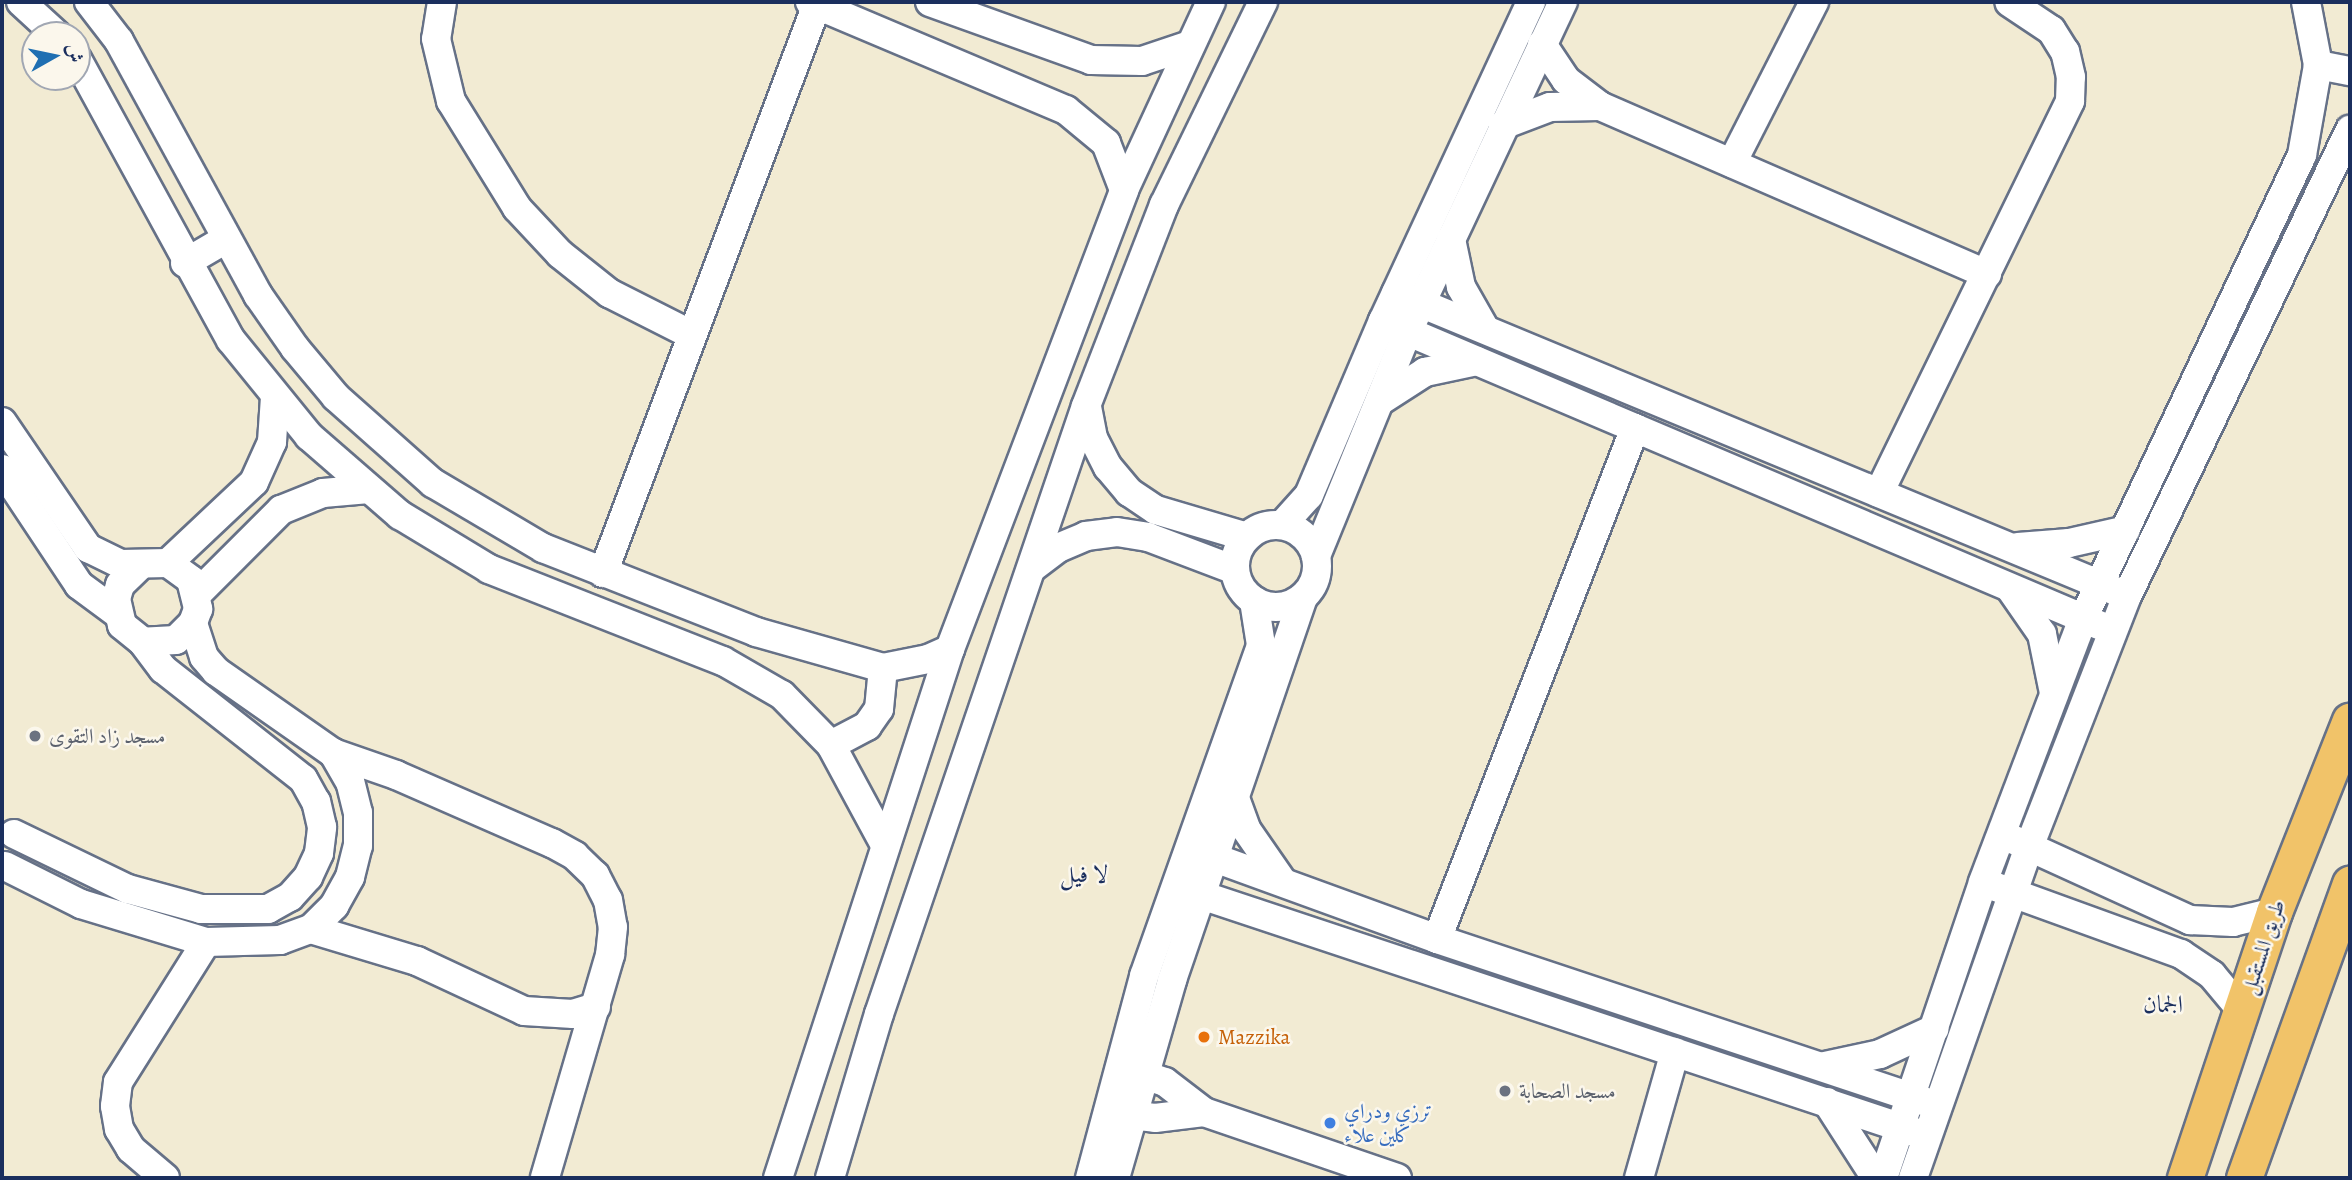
<!DOCTYPE html>
<meta charset="utf-8">
<style>
body{margin:0}
#map{position:relative;width:2352px;height:1180px;overflow:hidden;background:#f2ebd3;font-family:Alegreya,Amiri,serif}
div>[style]{position:absolute}
.roads{filter:drop-shadow(2px 0 #667187) drop-shadow(-2px 0 #667187) drop-shadow(0 2px #667187) drop-shadow(0 -2px #667187)}
.minor>*{height:28px;margin:-14px;padding:0 14px;transform-origin:14px;border-radius:14px;background:#fff}
.minor>.ring{margin:-14px;padding:0;box-sizing:content-box;background:none;border:28px solid #fff;border-radius:50%}
.major>*{height:35px;margin:-17.5px;padding:0 17.5px;transform-origin:17.5px;border-radius:17.5px;background:#f1c369}
.dots>*{width:19px;height:19px;translate:-50% -50%;box-sizing:border-box;border:4px solid #fbf7ec;border-radius:50%}
span{translate:-50% -50%;white-space:nowrap;text-align:center;line-height:1.15;-webkit-text-stroke:5px #fbf7ec;paint-order:stroke}
.worship-label{font-size:21px;color:#5b616d}
.left{translate:0 -50%;text-align:left}
.street-label{font-size:21px;color:#1b2f5e}
.food-label{font-size:21px;color:#c56008}
.shop-label{font-size:21px;color:#366cbe}
.quarter-label{font-size:24px;color:#1b2f5e}
.frame{position:absolute;inset:0;border:4px solid #1b2f5e;pointer-events:none}
.north{position:absolute;left:21px;top:21px;width:70px;height:70px;box-sizing:border-box;background:#fbf7ec;border:2px solid #a1a7b3;border-radius:50%;rotate:81deg;font-size:19px;font-weight:700;line-height:28px;text-align:center;color:#1b2f5e}
.north::after{content:'';display:block;margin:auto;width:24px;height:32px;background:#1f6fb2;clip-path:polygon(50% 0,100% 100%,50% 72%,0 100%)}
</style>
<div id="map">
<div class="roads">
<div class="minor">
<div style="left:21px;top:2px;width:49px;rotate:42.5deg"></div>
<div style="left:89px;top:2px;width:49px;rotate:52.4deg"></div>
<div style="left:119px;top:41px;width:290px;rotate:61.3deg"></div>
<div style="left:258px;top:295px;width:65px;rotate:55.1deg"></div>
<div style="left:295px;top:348px;width:64px;rotate:50.1deg"></div>
<div style="left:336px;top:397px;width:130px;rotate:41.6deg"></div>
<div style="left:433px;top:483px;width:128px;rotate:30.6deg"></div>
<div style="left:543px;top:548px;width:229px;rotate:21.5deg"></div>
<div style="left:756px;top:632px;width:132px;rotate:15.8deg"></div>
<div style="left:883px;top:668px;width:46px;rotate:-11.3deg"></div>
<div style="left:928px;top:659px;width:24px;rotate:-24deg"></div>
<div style="left:442px;top:2px;width:37px;rotate:99deg"></div>
<div style="left:436px;top:39px;width:64px;rotate:76.4deg"></div>
<div style="left:451px;top:101px;width:126px;rotate:58.3deg"></div>
<div style="left:517px;top:208px;width:63px;rotate:46.9deg"></div>
<div style="left:560px;top:254px;width:63px;rotate:38.5deg"></div>
<div style="left:609px;top:293px;width:93px;rotate:26.8deg"></div>
<div style="left:810px;top:2px;width:278px;rotate:22.9deg"></div>
<div style="left:1066px;top:110px;width:52px;rotate:39.5deg"></div>
<div style="left:1106px;top:143px;width:50px;rotate:69deg"></div>
<div style="left:930px;top:2px;width:171px;rotate:19.8deg"></div>
<div style="left:1091px;top:60px;width:51px;rotate:1.1deg"></div>
<div style="left:1142px;top:61px;width:51px;rotate:-18.4deg"></div>
<div style="left:1542px;top:44px;width:43px;rotate:56.3deg"></div>
<div style="left:1566px;top:80px;width:43px;rotate:37.4deg"></div>
<div style="left:1600px;top:106px;width:422px;rotate:23.5deg"></div>
<div style="left:77px;top:59px;width:320px;rotate:61.3deg"></div>
<div style="left:231px;top:340px;width:124px;rotate:50.9deg"></div>
<div style="left:309px;top:436px;width:121px;rotate:41deg"></div>
<div style="left:400px;top:515px;width:104px;rotate:31.2deg"></div>
<div style="left:489px;top:569px;width:251px;rotate:21.5deg"></div>
<div style="left:723px;top:661px;width:68px;rotate:30deg"></div>
<div style="left:782px;top:695px;width:70px;rotate:45.6deg"></div>
<div style="left:831px;top:745px;width:114px;rotate:61.6deg"></div>
<div style="left:2318px;top:65px;width:33px;rotate:11deg"></div>
<div style="left:1503px;top:125px;width:50px;rotate:-21deg"></div>
<div style="left:1550px;top:107px;width:50px;rotate:-1.1deg"></div>
<div style="left:1732px;top:163px;width:181px;rotate:-63deg"></div>
<div style="left:1451px;top:239px;width:49px;rotate:78.2deg"></div>
<div style="left:1461px;top:287px;width:48px;rotate:60.3deg"></div>
<div style="left:185px;top:263px;width:48px;rotate:-30.3deg"></div>
<div style="left:1396px;top:293px;width:781px;rotate:22.5deg"></div>
<div style="left:1383px;top:321px;width:778px;rotate:23.01deg"></div>
<div style="left:1380px;top:401px;width:54px;rotate:-32.8deg"></div>
<div style="left:1425px;top:372px;width:53px;rotate:-11.9deg"></div>
<div style="left:1087px;top:407px;width:32px;rotate:79deg"></div>
<div style="left:1093px;top:438px;width:33px;rotate:63deg"></div>
<div style="left:1108px;top:467px;width:33px;rotate:50deg"></div>
<div style="left:1129px;top:492px;width:32px;rotate:34deg"></div>
<div style="left:1156px;top:510px;width:95px;rotate:16.5deg"></div>
<div style="left:2px;top:422px;width:153px;rotate:55.7deg"></div>
<div style="left:88px;top:548px;width:37px;rotate:26deg"></div>
<div style="left:121px;top:564px;width:47px;rotate:-1.2deg"></div>
<div style="left:168px;top:563px;width:29px;rotate:36deg"></div>
<div style="left:191px;top:580px;width:30px;rotate:76deg"></div>
<div style="left:198px;top:609px;width:15px;rotate:110deg"></div>
<div style="left:193px;top:623px;width:24px;rotate:135deg"></div>
<div style="left:176px;top:640px;width:33px;rotate:177deg"></div>
<div style="left:143px;top:642px;width:27px;rotate:-141deg"></div>
<div style="left:122px;top:625px;width:27px;rotate:-103deg"></div>
<div style="left:116px;top:599px;width:15px;rotate:-74deg"></div>
<div style="left:120px;top:585px;width:28px;rotate:-44deg"></div>
<div style="left:2px;top:469px;width:139px;rotate:56.4deg"></div>
<div style="left:79px;top:585px;width:47px;rotate:36.4deg"></div>
<div style="left:1879px;top:493px;width:436px;rotate:-64deg"></div>
<div style="left:2070px;top:101px;width:24px;rotate:-88deg"></div>
<div style="left:2071px;top:77px;width:26px;rotate:-103deg"></div>
<div style="left:2065px;top:52px;width:26px;rotate:-122deg"></div>
<div style="left:2051px;top:30px;width:50px;rotate:-146.3deg"></div>
<div style="left:1282px;top:525px;width:40px;rotate:-48deg"></div>
<div style="left:1309px;top:495px;width:189px;rotate:-67deg"></div>
<div style="left:1383px;top:321px;width:352px;rotate:-65.1deg"></div>
<div class="ring" style="left:1235px;top:525px;width:54px;height:54px"></div>
<div style="left:2018px;top:547px;width:51px;rotate:-4.5deg"></div>
<div style="left:2069px;top:543px;width:58px;rotate:-12.8deg"></div>
<div style="left:1316px;top:556px;width:243px;rotate:-67.8deg"></div>
<div style="left:1408px;top:331px;width:364px;rotate:-64.8deg"></div>
<div style="left:168px;top:563px;width:118px;rotate:-43.3deg"></div>
<div style="left:254px;top:482px;width:44px;rotate:-65.8deg"></div>
<div style="left:272px;top:442px;width:45px;rotate:-86.2deg"></div>
<div style="left:1033px;top:567px;width:31px;rotate:-37deg"></div>
<div style="left:1058px;top:548px;width:30px;rotate:-23deg"></div>
<div style="left:1086px;top:536px;width:31px;rotate:-7deg"></div>
<div style="left:1117px;top:532px;width:31px;rotate:9deg"></div>
<div style="left:1148px;top:537px;width:93px;rotate:20.8deg"></div>
<div style="left:603px;top:573px;width:605px;rotate:-69.38deg"></div>
<div style="left:2010px;top:588px;width:56px;rotate:55.2deg"></div>
<div style="left:2042px;top:634px;width:60px;rotate:78.5deg"></div>
<div style="left:197px;top:594px;width:119px;rotate:-45deg"></div>
<div style="left:281px;top:510px;width:45px;rotate:-22deg"></div>
<div style="left:323px;top:493px;width:46px;rotate:-5deg"></div>
<div style="left:831px;top:745px;width:41px;rotate:-27.8deg"></div>
<div style="left:867px;top:726px;width:21px;rotate:-55deg"></div>
<div style="left:879px;top:709px;width:41px;rotate:-84.4deg"></div>
<div style="left:333px;top:753px;width:67px;rotate:19.2deg"></div>
<div style="left:396px;top:775px;width:170px;rotate:23.6deg"></div>
<div style="left:552px;top:843px;width:26px;rotate:29deg"></div>
<div style="left:575px;top:856px;width:28px;rotate:44deg"></div>
<div style="left:595px;top:875px;width:28px;rotate:63deg"></div>
<div style="left:608px;top:900px;width:27px;rotate:80deg"></div>
<div style="left:613px;top:927px;width:28px;rotate:96deg"></div>
<div style="left:610px;top:955px;width:232px;rotate:106.3deg"></div>
<div style="left:1235px;top:798px;width:33px;rotate:70deg"></div>
<div style="left:1246px;top:829px;width:63px;rotate:55.3deg"></div>
<div style="left:14px;top:834px;width:127px;rotate:25.8deg"></div>
<div style="left:128px;top:889px;width:76px;rotate:15.3deg"></div>
<div style="left:201px;top:909px;width:67px"></div>
<div style="left:268px;top:909px;width:25px;rotate:-29deg"></div>
<div style="left:290px;top:897px;width:27px;rotate:-48deg"></div>
<div style="left:308px;top:877px;width:26px;rotate:-65deg"></div>
<div style="left:319px;top:853px;width:26px;rotate:-83deg"></div>
<div style="left:322px;top:827px;width:26px;rotate:-103deg"></div>
<div style="left:316px;top:802px;width:26px;rotate:-119deg"></div>
<div style="left:303px;top:779px;width:178px;rotate:-141.8deg"></div>
<div style="left:163px;top:669px;width:34px;rotate:-127deg"></div>
<div style="left:2012px;top:839px;width:196px;rotate:24.5deg"></div>
<div style="left:2190px;top:920px;width:43px;rotate:2.7deg"></div>
<div style="left:2233px;top:922px;width:42px;rotate:-13.7deg"></div>
<div style="left:1190px;top:849px;width:263px;rotate:20deg"></div>
<div style="left:1437px;top:939px;width:515px;rotate:18.43deg"></div>
<div style="left:5px;top:866px;width:85px;rotate:26.6deg"></div>
<div style="left:81px;top:904px;width:131px;rotate:16.9deg"></div>
<div style="left:206px;top:942px;width:74px;rotate:-1.5deg"></div>
<div style="left:280px;top:940px;width:33px;rotate:-20deg"></div>
<div style="left:311px;top:929px;width:33px;rotate:-45deg"></div>
<div style="left:334px;top:906px;width:33px;rotate:-61deg"></div>
<div style="left:350px;top:877px;width:32px;rotate:-76deg"></div>
<div style="left:358px;top:846px;width:33px;rotate:-90deg"></div>
<div style="left:358px;top:813px;width:32px;rotate:-104deg"></div>
<div style="left:350px;top:782px;width:34px;rotate:-120deg"></div>
<div style="left:333px;top:753px;width:143px;rotate:-145deg"></div>
<div style="left:216px;top:671px;width:18px;rotate:-131deg"></div>
<div style="left:204px;top:657px;width:36px;rotate:-108deg"></div>
<div style="left:1177px;top:887px;width:778px;rotate:18.37deg"></div>
<div style="left:1996px;top:887px;width:197px;rotate:19.9deg"></div>
<div style="left:2181px;top:954px;width:37px;rotate:34deg"></div>
<div style="left:2212px;top:975px;width:47px;rotate:50.2deg"></div>
<div style="left:311px;top:929px;width:111px;rotate:16.8deg"></div>
<div style="left:417px;top:961px;width:118px;rotate:25deg"></div>
<div style="left:524px;top:1011px;width:49px;rotate:3.5deg"></div>
<div style="left:573px;top:1014px;width:24px;rotate:-17deg"></div>
<div style="left:1437px;top:939px;width:548px;rotate:-68.82deg"></div>
<div style="left:1825px;top:1066px;width:56px;rotate:-12.3deg"></div>
<div style="left:1880px;top:1054px;width:60px;rotate:-24.8deg"></div>
<div style="left:1126px;top:1069px;width:41px;rotate:18.4deg"></div>
<div style="left:1165px;top:1082px;width:49px;rotate:37.6deg"></div>
<div style="left:1204px;top:1112px;width:204px;rotate:18.9deg"></div>
<div style="left:1827px;top:1102px;width:90px;rotate:57.2deg"></div>
<div style="left:1113px;top:1113px;width:42px;rotate:6.8deg"></div>
<div style="left:1155px;top:1118px;width:49px;rotate:-7deg"></div>
<div style="left:165px;top:1178px;width:45px;rotate:-139.5deg"></div>
<div style="left:131px;top:1149px;width:23px;rotate:-121deg"></div>
<div style="left:119px;top:1129px;width:23px;rotate:-100deg"></div>
<div style="left:115px;top:1106px;width:24px;rotate:-83deg"></div>
<div style="left:118px;top:1082px;width:165px;rotate:-57.8deg"></div>
<div style="left:778px;top:1178px;width:556px;rotate:-71.99deg"></div>
<div style="left:950px;top:649px;width:491px;rotate:-69.2deg"></div>
<div style="left:1124px;top:190px;width:207px;rotate:-65.2deg"></div>
<div style="left:830px;top:1178px;width:171px;rotate:-73.4deg"></div>
<div style="left:879px;top:1014px;width:642px;rotate:-71.2deg"></div>
<div style="left:1086px;top:406px;width:216px;rotate:-68.8deg"></div>
<div style="left:1164px;top:205px;width:226px;rotate:-64deg"></div>
<div style="left:1090px;top:1178px;width:209px;rotate:-75deg"></div>
<div style="left:1144px;top:976px;width:351px;rotate:-70.5deg"></div>
<div style="left:1261px;top:645px;width:45px;rotate:-99deg"></div>
<div style="left:1115px;top:1178px;width:206px;rotate:-73.9deg"></div>
<div style="left:1172px;top:980px;width:404px;rotate:-71.1deg"></div>
<div style="left:1639px;top:1178px;width:131px;rotate:-74.1deg"></div>
<div style="left:1883px;top:1178px;width:312px;rotate:-71.3deg"></div>
<div style="left:1983px;top:882px;width:281px;rotate:-69.2deg"></div>
<div style="left:2083px;top:619px;width:513px;rotate:-64.73deg"></div>
<div style="left:2302px;top:155px;width:91px;rotate:-79.9deg"></div>
<div style="left:2318px;top:65px;width:64px;rotate:-100.8deg"></div>
<div style="left:1913px;top:1178px;width:351px;rotate:-70.7deg"></div>
<div style="left:2029px;top:847px;width:269px;rotate:-68.7deg"></div>
<div style="left:2127px;top:596px;width:517px;rotate:-64.43deg"></div>
</div>
<div class="major">
<div style="left:2185px;top:1178px;width:280px;rotate:-71.5deg"></div>
<div style="left:2274px;top:912px;width:206px;rotate:-68.4deg"></div>
<div style="left:2244px;top:1178px;width:313px;rotate:-70.2deg"></div>
</div>
</div>
<div class="dots">
<div style="left:35px;top:736px;background:#6b7280"></div>
<div style="left:1204px;top:1037px;background:#e8710a"></div>
<div style="left:1505px;top:1091px;background:#6b7280"></div>
<div style="left:1330px;top:1123px;background:#3f7fe0"></div>
</div>
<div class="worship-label">
<span class="left" style="left:49px;top:736px">مسجد زاد التقوى</span>
<span class="left" style="left:1519px;top:1091px">مسجد الصحابة</span>
</div>
<div class="street-label">
<span style="left:2263px;top:947px;rotate:-72deg">طريق المستقبل</span>
</div>
<div class="food-label">
<span class="left" style="left:1218px;top:1037px">Mazzika</span>
</div>
<div class="shop-label">
<span class="left" style="left:1344px;top:1123px">ترزي ودراي<br>كلين علاء</span>
</div>
<div class="quarter-label">
<span style="left:1084px;top:875px">لا فيل</span>
<span style="left:2163px;top:1005px">الجمان</span>
</div>
<div class="frame"></div>
<div class="north">ش</div>
</div>
